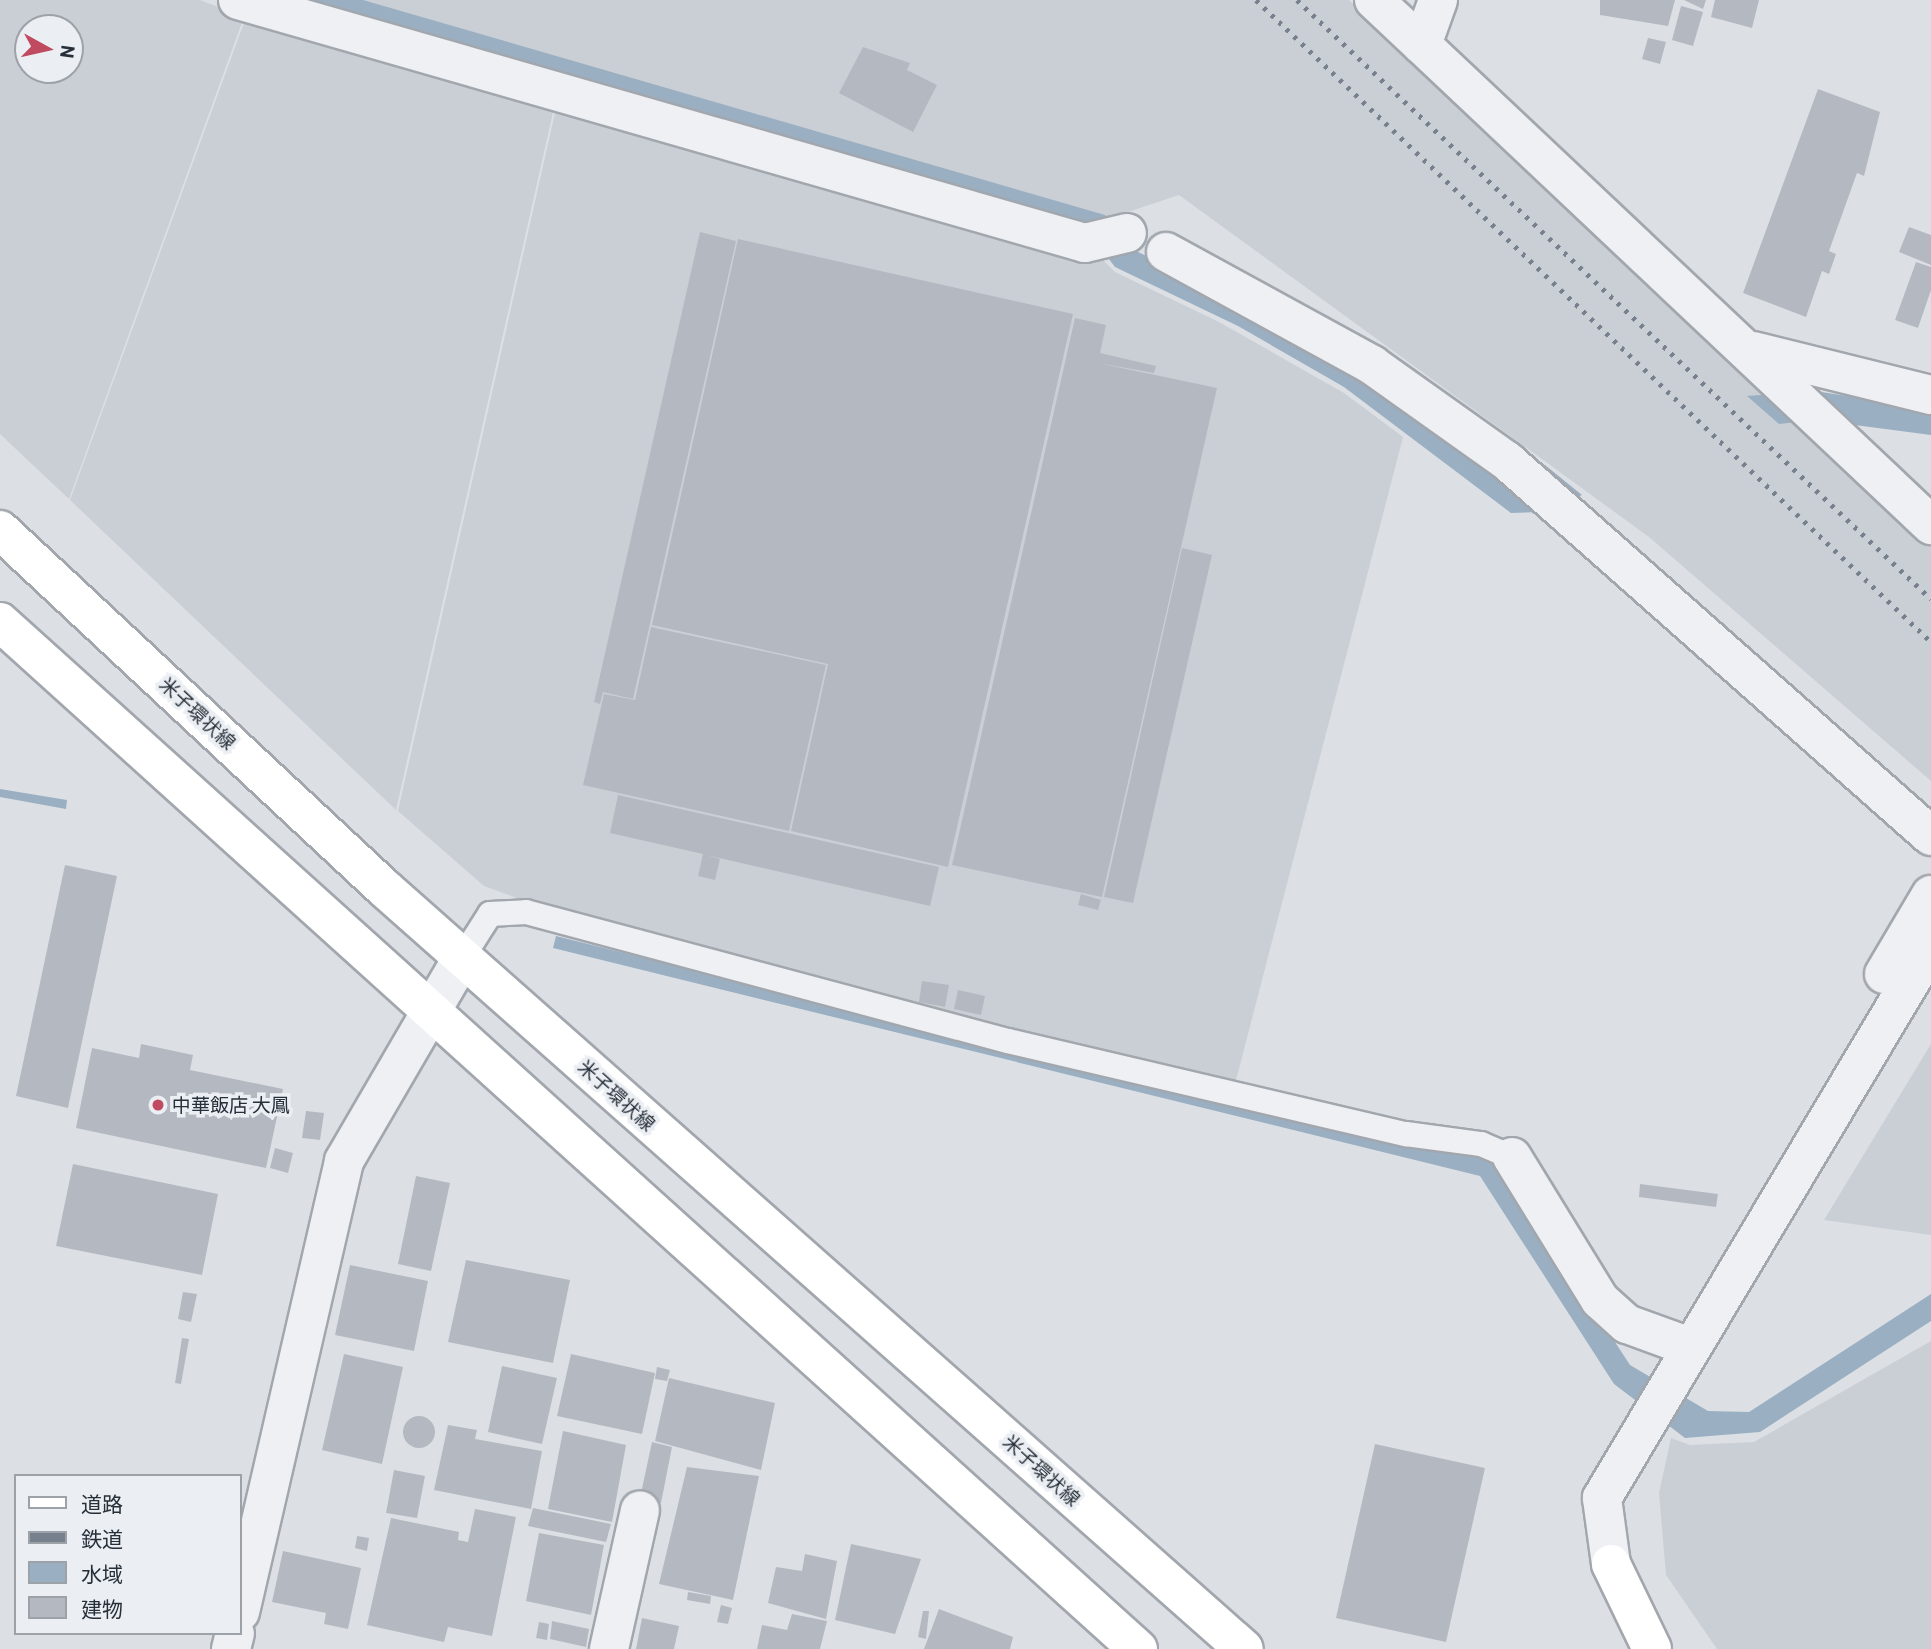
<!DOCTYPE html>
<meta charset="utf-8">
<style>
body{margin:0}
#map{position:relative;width:1931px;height:1649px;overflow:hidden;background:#dce0e5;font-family:Barlow,"Noto Sans JP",sans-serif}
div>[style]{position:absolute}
.built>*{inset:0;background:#cacfd5}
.water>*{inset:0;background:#9aafc2}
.building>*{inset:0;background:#b4b9c1}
.round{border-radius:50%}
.roads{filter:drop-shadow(2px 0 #a2a7ae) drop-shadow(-2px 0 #a2a7ae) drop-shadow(0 2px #a2a7ae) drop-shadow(0 -2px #a2a7ae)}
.lane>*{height:24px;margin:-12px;padding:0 12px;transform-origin:12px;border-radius:12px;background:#eef0f4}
.street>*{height:38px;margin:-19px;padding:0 19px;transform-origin:19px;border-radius:19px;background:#eef0f4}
.secondary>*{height:38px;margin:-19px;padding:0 19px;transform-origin:19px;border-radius:19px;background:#fff}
.rail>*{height:5px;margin-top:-2.5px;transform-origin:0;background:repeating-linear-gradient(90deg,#77808d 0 3.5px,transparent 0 10.5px)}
.dots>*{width:19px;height:19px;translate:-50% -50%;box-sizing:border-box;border:4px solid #ebeff3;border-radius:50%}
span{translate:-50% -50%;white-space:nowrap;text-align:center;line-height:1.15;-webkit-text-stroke:7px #ebeff3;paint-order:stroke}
.street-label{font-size:19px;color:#272f39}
.poi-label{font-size:19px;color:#272f39}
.left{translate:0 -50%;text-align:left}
.legend{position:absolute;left:14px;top:1474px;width:228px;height:161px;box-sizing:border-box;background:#ebeff3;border:2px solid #9da2a9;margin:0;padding:9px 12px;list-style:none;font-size:21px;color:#272f39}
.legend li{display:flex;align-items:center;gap:14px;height:35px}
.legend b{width:35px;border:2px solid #9da2a9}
.north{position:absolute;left:14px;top:14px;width:70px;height:70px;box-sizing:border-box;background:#ebeff3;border:2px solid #9da2a9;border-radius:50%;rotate:98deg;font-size:19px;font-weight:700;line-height:28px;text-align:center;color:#272f39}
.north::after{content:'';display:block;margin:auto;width:24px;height:32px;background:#c04b61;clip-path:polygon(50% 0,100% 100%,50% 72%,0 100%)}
</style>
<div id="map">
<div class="built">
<div style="clip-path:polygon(evenodd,0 0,200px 0,244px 17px,69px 499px,0 434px,0 0,28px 28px,70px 28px,70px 70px,28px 70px,28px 28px)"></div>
<div style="clip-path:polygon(346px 0,1349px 0,1931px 539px,1931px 781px,1649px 537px,1179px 195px,1107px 219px)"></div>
<div style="clip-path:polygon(246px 17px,554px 108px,396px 810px,70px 500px)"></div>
<div style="clip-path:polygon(556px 108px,1101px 258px,1115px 272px,1219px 322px,1344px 393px,1403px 437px,1234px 1088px,547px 909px,484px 886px,398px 811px)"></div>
<div style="clip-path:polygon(1931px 1044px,1931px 1235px,1824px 1220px)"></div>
<div style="clip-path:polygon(1931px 1341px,1931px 1649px,1717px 1649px,1666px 1575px,1659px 1493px,1671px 1438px,1690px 1445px,1754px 1442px)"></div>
</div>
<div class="water">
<div style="clip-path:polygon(287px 0,363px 0,1105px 215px,1136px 251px,1240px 301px,1505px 474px,1545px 465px,1582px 495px,1541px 512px,1511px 513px,1344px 387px,1238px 326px,1115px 267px,1086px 229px)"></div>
<div style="clip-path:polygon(1815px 391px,1931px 409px,1931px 435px,1847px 424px,1841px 417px,1779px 424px,1747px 396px)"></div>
<div style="clip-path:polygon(0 789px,67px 800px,66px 809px,0 797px)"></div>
<div style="clip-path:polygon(556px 936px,1410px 1149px,1414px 1144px,1478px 1153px,1501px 1168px,1630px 1365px,1708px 1411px,1749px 1412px,1931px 1294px,1931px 1321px,1760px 1432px,1685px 1438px,1614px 1384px,1480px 1176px,553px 948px)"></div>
</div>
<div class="building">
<div style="clip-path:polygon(1600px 0,1675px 0,1668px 26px,1600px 15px)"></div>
<div style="clip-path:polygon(1684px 0,1706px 0,1703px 9px)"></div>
<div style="clip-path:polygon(1715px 0,1759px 0,1752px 28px,1711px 17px)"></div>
<div style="clip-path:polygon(1681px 6px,1703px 12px,1693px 46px,1672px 40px)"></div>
<div style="clip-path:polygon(1648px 38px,1666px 42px,1660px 64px,1642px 59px)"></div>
<div style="clip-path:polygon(863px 47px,910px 63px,907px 70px,937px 85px,913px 132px,839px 93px)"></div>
<div style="clip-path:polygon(1818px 89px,1880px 112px,1864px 176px,1857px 173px,1829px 251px,1836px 254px,1829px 274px,1822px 271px,1806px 317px,1743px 293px)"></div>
<div style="clip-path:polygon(1909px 227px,1931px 235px,1931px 265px,1899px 252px)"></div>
<div style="clip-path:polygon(700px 232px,736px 241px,633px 699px,603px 692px,600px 704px,594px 702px)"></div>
<div style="clip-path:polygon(738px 239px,1073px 314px,948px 867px,791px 831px,828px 664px,652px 625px)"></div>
<div style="clip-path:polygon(1916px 262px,1931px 267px,1931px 290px,1918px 328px,1895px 320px)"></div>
<div style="clip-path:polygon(1075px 318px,1106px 325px,1100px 353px,1156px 366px,1154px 373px,1098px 363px,1217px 388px,1102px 897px,952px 865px)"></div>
<div style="clip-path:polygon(1182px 548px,1212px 555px,1133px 903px,1104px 897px)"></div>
<div style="clip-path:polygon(651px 627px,826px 665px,789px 831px,583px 785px,604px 694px,635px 700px)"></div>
<div style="clip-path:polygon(618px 795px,939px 867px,930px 906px,706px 855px,720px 859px,715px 880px,698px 876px,703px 854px,610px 833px)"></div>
<div style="clip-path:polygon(65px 865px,117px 876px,68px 1108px,16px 1096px)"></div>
<div style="clip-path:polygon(1081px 894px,1101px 900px,1098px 910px,1078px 905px)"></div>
<div style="clip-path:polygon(922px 981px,949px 985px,945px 1007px,919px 1002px)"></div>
<div style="clip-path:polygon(958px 990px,985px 996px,981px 1015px,954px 1009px)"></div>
<div style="clip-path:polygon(141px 1044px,193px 1055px,190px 1070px,283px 1089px,266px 1168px,76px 1128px,92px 1048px,139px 1058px)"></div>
<div style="clip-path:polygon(306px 1111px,324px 1113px,320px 1140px,302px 1138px)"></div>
<div style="clip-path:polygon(275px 1148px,293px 1153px,288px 1173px,270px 1168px)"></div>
<div style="clip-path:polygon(73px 1164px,218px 1194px,202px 1275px,56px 1246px)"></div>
<div style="clip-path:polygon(416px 1176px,450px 1183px,431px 1271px,398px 1264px)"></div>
<div style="clip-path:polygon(1640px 1184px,1718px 1194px,1716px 1207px,1639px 1197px)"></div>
<div style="clip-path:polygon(466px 1260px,570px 1280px,553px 1363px,448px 1342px)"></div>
<div style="clip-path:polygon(350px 1265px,428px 1281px,414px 1351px,335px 1335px)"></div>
<div style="clip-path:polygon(183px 1292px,197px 1294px,191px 1322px,178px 1319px)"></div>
<div style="clip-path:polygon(182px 1338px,189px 1339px,181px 1384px,175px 1383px)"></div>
<div style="clip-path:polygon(344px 1354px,403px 1367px,382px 1464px,322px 1450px)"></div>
<div style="clip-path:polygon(571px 1354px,655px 1373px,642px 1434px,557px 1416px)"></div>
<div style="clip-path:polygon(502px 1366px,557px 1378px,542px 1444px,488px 1432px)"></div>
<div style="clip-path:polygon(657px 1367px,670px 1370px,667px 1381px,655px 1379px)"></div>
<div style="clip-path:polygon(669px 1378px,775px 1403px,761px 1470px,655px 1441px)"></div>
<div class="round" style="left:403px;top:1416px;width:32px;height:32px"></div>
<div style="clip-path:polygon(448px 1425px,477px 1430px,475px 1439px,542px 1451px,531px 1509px,434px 1490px)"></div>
<div style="clip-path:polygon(563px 1431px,626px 1445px,612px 1522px,548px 1509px)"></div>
<div style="clip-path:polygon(652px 1442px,672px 1447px,661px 1503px,640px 1498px)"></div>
<div style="clip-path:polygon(1375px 1444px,1485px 1468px,1446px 1642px,1336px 1618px)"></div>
<div style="clip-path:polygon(687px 1467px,759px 1476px,733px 1600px,659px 1584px)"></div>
<div style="clip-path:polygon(394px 1470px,425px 1476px,417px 1518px,386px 1513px)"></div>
<div style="clip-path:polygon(533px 1508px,611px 1524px,606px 1542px,528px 1526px)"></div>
<div style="clip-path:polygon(475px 1509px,516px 1517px,492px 1636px,448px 1627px,444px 1642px,367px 1625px,391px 1518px,459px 1532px,458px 1540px,468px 1542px)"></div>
<div style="clip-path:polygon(539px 1533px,604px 1545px,591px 1615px,526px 1601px)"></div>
<div style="clip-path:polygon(357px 1536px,369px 1538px,367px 1551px,355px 1548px)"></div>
<div style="clip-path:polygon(851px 1544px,921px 1559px,895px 1634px,835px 1620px)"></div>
<div style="clip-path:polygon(283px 1551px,361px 1568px,348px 1629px,324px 1624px,326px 1613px,272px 1602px)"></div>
<div style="clip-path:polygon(805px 1554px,837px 1561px,826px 1619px,768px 1603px,776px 1567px,802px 1571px)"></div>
<div style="clip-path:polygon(688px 1592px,711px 1596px,710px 1604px,687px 1600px)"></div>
<div style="clip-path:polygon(721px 1605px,732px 1608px,728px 1624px,717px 1622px)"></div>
<div style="clip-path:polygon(939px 1609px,1013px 1637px,1010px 1649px,924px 1649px)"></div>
<div style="clip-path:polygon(923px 1611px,929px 1611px,926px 1639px,918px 1637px)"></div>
<div style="clip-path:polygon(792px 1614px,827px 1621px,820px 1649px,757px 1649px,762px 1625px,787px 1630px)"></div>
<div style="clip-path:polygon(642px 1618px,679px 1626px,674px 1649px,636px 1649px)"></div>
<div style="clip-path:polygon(552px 1621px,589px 1629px,586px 1647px,550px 1639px)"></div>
<div style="clip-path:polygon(539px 1622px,549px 1624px,547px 1640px,536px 1638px)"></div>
</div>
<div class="roads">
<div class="lane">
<div style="left:462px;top:958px;width:52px;rotate:-57.5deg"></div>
<div style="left:490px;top:914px;width:36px;rotate:-3deg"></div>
<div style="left:526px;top:912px;width:499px;rotate:15deg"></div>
<div style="left:1008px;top:1041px;width:409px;rotate:13.2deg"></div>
<div style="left:1406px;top:1134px;width:76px;rotate:7.6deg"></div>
<div style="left:1481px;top:1144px;width:34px;rotate:23deg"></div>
</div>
<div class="street">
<div style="left:238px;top:0;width:881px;rotate:16.01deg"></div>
<div style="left:1085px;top:243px;width:43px;rotate:-13.4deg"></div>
<div style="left:1374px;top:0;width:66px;rotate:43.2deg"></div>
<div style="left:1422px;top:45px;width:48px;rotate:-70.4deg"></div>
<div style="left:1422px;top:45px;width:700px;rotate:43.32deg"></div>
<div style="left:1166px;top:252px;width:235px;rotate:28.7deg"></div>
<div style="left:1372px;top:365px;width:166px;rotate:35.4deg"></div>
<div style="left:1507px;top:461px;width:566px;rotate:41.49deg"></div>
<div style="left:1753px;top:351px;width:183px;rotate:13.9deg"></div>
<div style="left:1884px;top:974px;width:92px;rotate:-59.3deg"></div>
<div style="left:1512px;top:1157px;width:168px;rotate:58.4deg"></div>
<div style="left:1600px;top:1300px;width:36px;rotate:42deg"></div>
<div style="left:1627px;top:1324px;width:50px;rotate:19.9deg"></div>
<div style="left:1611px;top:1564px;width:67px;rotate:-97.8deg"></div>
<div style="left:1602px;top:1498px;width:642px;rotate:-59.16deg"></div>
<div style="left:240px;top:1612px;width:463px;rotate:-77deg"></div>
<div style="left:344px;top:1161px;width:235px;rotate:-59.8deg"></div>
<div style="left:231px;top:1649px;width:16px;rotate:-76deg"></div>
<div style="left:609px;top:1649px;width:142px;rotate:-77.4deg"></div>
</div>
<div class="secondary">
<div style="left:0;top:530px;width:525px;rotate:42.99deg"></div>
<div style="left:384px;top:888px;width:1148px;rotate:41.51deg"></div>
<div style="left:0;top:622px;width:1533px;rotate:42.07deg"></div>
<div style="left:1611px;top:1564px;width:94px;rotate:64.2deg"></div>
</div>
</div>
<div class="rail">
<div style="left:1256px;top:0;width:932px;rotate:43.56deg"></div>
<div style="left:1297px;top:0;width:872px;rotate:43.37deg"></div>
</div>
<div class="dots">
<div style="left:158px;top:1105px;background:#c04b61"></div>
</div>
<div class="street-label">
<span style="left:198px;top:713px;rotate:43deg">米子環状線</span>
<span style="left:617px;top:1095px;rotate:42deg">米子環状線</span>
<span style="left:1042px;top:1470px;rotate:42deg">米子環状線</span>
</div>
<div class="poi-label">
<span class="left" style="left:172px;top:1105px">中華飯店 大鳳</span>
</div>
<ul class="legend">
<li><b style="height:9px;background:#fff"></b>道路</li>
<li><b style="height:9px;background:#77808d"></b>鉄道</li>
<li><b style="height:19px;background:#9aafc2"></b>水域</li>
<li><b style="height:19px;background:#b4b9c1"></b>建物</li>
</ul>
<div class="north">N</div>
</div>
